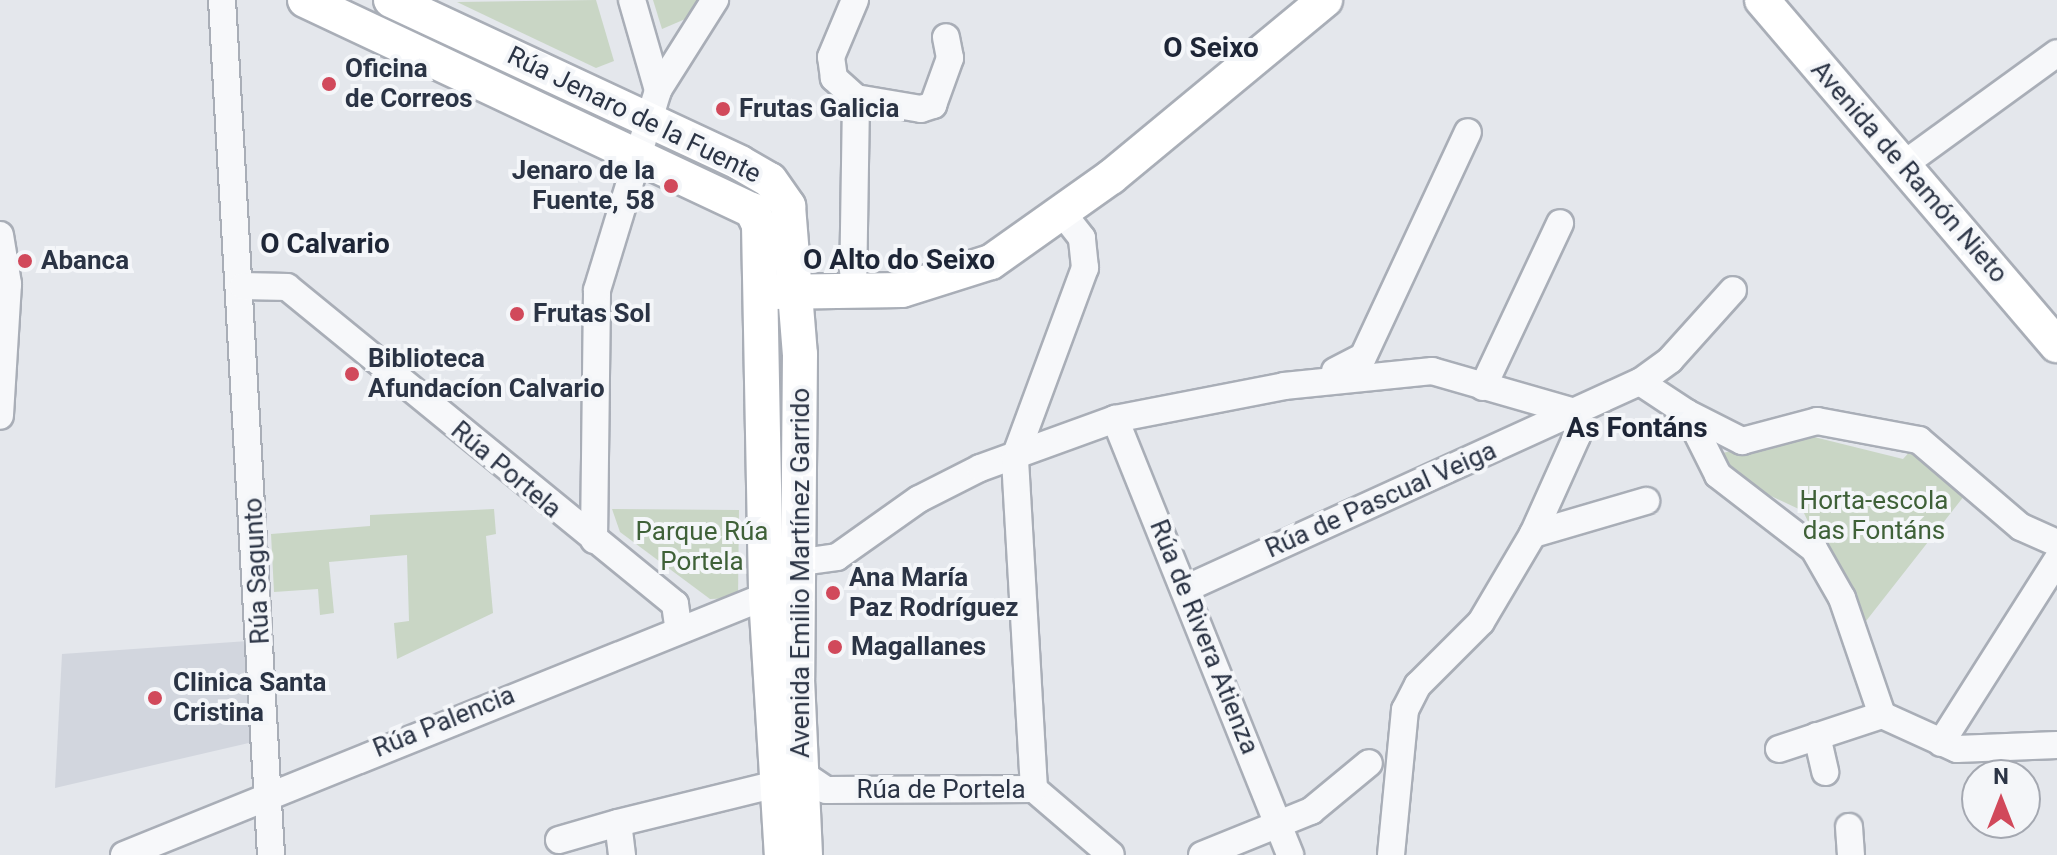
<!DOCTYPE html>
<meta charset="utf-8">
<style>
body{margin:0}
#map{position:relative;width:2057px;height:855px;overflow:hidden;background:#e4e7ec;font-family:Roboto,sans-serif}
div>[style]{position:absolute}
.built>*{inset:0;background:#d2d6de}
.green>*{inset:0;background:#c9d6c5}
.major-tunnel>*{height:34px;margin-top:-17px;transform-origin:0;background:repeating-linear-gradient(90deg,#bfc3cb 0 34px,transparent 0 51px)}
.roads{filter:drop-shadow(2px 0 #a9aeb7) drop-shadow(-2px 0 #a9aeb7) drop-shadow(0 2px #a9aeb7) drop-shadow(0 -2px #a9aeb7)}
.minor>*{height:26px;margin:-13px;padding:0 13px;transform-origin:13px;border-radius:13px;background:#f7f8fa}
.major>*{height:34px;margin:-17px;padding:0 17px;transform-origin:17px;border-radius:17px;background:#fff}
.dots>*{width:22px;height:22px;translate:-50% -50%;box-sizing:border-box;border:4px solid #f4f6f9;border-radius:50%}
span{translate:-50% -50%;white-space:nowrap;text-align:center;line-height:1.15;-webkit-text-stroke:8px #f4f6f9;paint-order:stroke}
.poi-label{font-size:26px;color:#2b3445;font-weight:700}
.left{translate:0 -50%;text-align:left}
.right{translate:-100% -50%;text-align:right}
.street-label{font-size:26px;color:#2b3445}
.park-label{font-size:26px;color:#3f6138}
.neighbourhood-label{font-size:28px;color:#1d2536;font-weight:700}
.north{position:absolute;left:1961px;top:759px;width:80px;height:80px;box-sizing:border-box;background:#f4f6f9;border:2px solid #a4a8b1;border-radius:50%;rotate:0deg;font-size:22px;font-weight:700;line-height:32px;text-align:center;color:#2b3445}
.north::after{content:'';display:block;margin:auto;width:28px;height:36px;background:#d1495b;clip-path:polygon(50% 0,100% 100%,50% 72%,0 100%)}
</style>
<div id="map">
<div class="built">
<div style="clip-path:polygon(248px 641px,253px 742px,55px 788px,62px 654px)"></div>
</div>
<div class="green">
<div style="clip-path:polygon(596px 0,614px 61px,596px 68px,457px 2px)"></div>
<div style="clip-path:polygon(653px 0,704px 0,697px 14px,662px 29px)"></div>
<div style="clip-path:polygon(1810px 436px,1903px 459px,1915px 446px,1968px 491px,1859px 630px,1803px 511px,1735px 479px,1722px 453px)"></div>
<div style="clip-path:polygon(494px 509px,496px 534px,486px 536px,493px 613px,397px 659px,394px 623px,409px 621px,407px 555px,329px 562px,334px 613px,320px 615px,318px 589px,274px 592px,271px 534px,370px 526px,370px 515px)"></div>
<div style="clip-path:polygon(612px 509px,739px 510px,738px 598px,710px 599px,620px 532px)"></div>
</div>
<div class="major-tunnel">
<div style="left:601px;top:119px;width:148px;rotate:24.8deg"></div>
<div style="left:735px;top:181px;width:27px;rotate:33deg"></div>
<div style="left:758px;top:196px;width:32px;rotate:64deg"></div>
<div style="left:777px;top:293px;width:72px;rotate:88.4deg"></div>
</div>
<div class="roads">
<div class="minor">
<div style="left:222px;top:0;width:856px;rotate:86.72deg"></div>
<div style="left:632px;top:0;width:94px;rotate:73.9deg"></div>
<div style="left:856px;top:98px;width:66px;rotate:9.6deg"></div>
<div style="left:921px;top:109px;width:13px;rotate:-18deg"></div>
<div style="left:933px;top:105px;width:50px;rotate:-70.1deg"></div>
<div style="left:950px;top:58px;width:21px;rotate:-101deg"></div>
<div style="left:1903px;top:165px;width:190px;rotate:-36deg"></div>
<div style="left:0;top:235px;width:50px;rotate:80.7deg"></div>
<div style="left:8px;top:284px;width:132px;rotate:93.5deg"></div>
<div style="left:243px;top:286px;width:44px;rotate:1.3deg"></div>
<div style="left:287px;top:287px;width:501px;rotate:39.25deg"></div>
<div style="left:675px;top:604px;width:22px;rotate:82deg"></div>
<div style="left:853px;top:292px;width:194px;rotate:-89.1deg"></div>
<div style="left:856px;top:98px;width:30px;rotate:-138deg"></div>
<div style="left:834px;top:78px;width:21px;rotate:-98deg"></div>
<div style="left:831px;top:57px;width:62px;rotate:-67.2deg"></div>
<div style="left:1335px;top:371px;width:31px;rotate:-27deg"></div>
<div style="left:1363px;top:357px;width:248px;rotate:-65deg"></div>
<div style="left:1640px;top:382px;width:56px;rotate:33.4deg"></div>
<div style="left:1687px;top:413px;width:69px;rotate:63.4deg"></div>
<div style="left:1718px;top:475px;width:121px;rotate:37.6deg"></div>
<div style="left:1814px;top:549px;width:56px;rotate:60.3deg"></div>
<div style="left:1842px;top:598px;width:124px;rotate:71.1deg"></div>
<div style="left:1882px;top:715px;width:82px;rotate:24.4deg"></div>
<div style="left:1957px;top:749px;width:100px;rotate:-2.3deg"></div>
<div style="left:1483px;top:387px;width:181px;rotate:-64.8deg"></div>
<div style="left:1687px;top:413px;width:62px;rotate:27deg"></div>
<div style="left:1742px;top:441px;width:78px;rotate:-14.9deg"></div>
<div style="left:1817px;top:421px;width:104px;rotate:10.6deg"></div>
<div style="left:1919px;top:440px;width:134px;rotate:40.5deg"></div>
<div style="left:2021px;top:527px;width:39px;rotate:24deg"></div>
<div style="left:1115px;top:419px;width:470px;rotate:68.1deg"></div>
<div style="left:1533px;top:534px;width:118px;rotate:-16.3deg"></div>
<div style="left:594px;top:540px;width:250px;rotate:-89.3deg"></div>
<div style="left:597px;top:290px;width:209px;rotate:-73deg"></div>
<div style="left:658px;top:90px;width:107px;rotate:-57.7deg"></div>
<div style="left:802px;top:562px;width:35px;rotate:-8deg"></div>
<div style="left:837px;top:557px;width:100px;rotate:-35.3deg"></div>
<div style="left:919px;top:499px;width:68px;rotate:-26.9deg"></div>
<div style="left:980px;top:468px;width:144px;rotate:-19.9deg"></div>
<div style="left:1115px;top:419px;width:172px;rotate:-11deg"></div>
<div style="left:1284px;top:386px;width:149px;rotate:-5.8deg"></div>
<div style="left:1432px;top:371px;width:152px;rotate:16deg"></div>
<div style="left:1185px;top:589px;width:500px;rotate:-24.5deg"></div>
<div style="left:1640px;top:382px;width:37px;rotate:-36deg"></div>
<div style="left:1670px;top:360px;width:94px;rotate:-48deg"></div>
<div style="left:1817px;top:736px;width:37px;rotate:77deg"></div>
<div style="left:1941px;top:743px;width:217px;rotate:-57.6deg"></div>
<div style="left:1779px;top:749px;width:108px;rotate:-18.3deg"></div>
<div style="left:801px;top:773px;width:30px;rotate:34deg"></div>
<div style="left:826px;top:790px;width:208px;rotate:-0.3deg"></div>
<div style="left:1034px;top:789px;width:101px;rotate:40.6deg"></div>
<div style="left:1034px;top:789px;width:333px;rotate:-93.3deg"></div>
<div style="left:1015px;top:457px;width:202px;rotate:-69.7deg"></div>
<div style="left:1085px;top:268px;width:30px;rotate:-96deg"></div>
<div style="left:1082px;top:238px;width:33px;rotate:-128deg"></div>
<div style="left:1849px;top:827px;width:28px;rotate:86deg"></div>
<div style="left:559px;top:840px;width:61px;rotate:-16.1deg"></div>
<div style="left:124px;top:855px;width:692px;rotate:-21.97deg"></div>
<div style="left:622px;top:855px;width:32px;rotate:-97deg"></div>
<div style="left:618px;top:823px;width:164px;rotate:-13.8deg"></div>
<div style="left:1202px;top:855px;width:118px;rotate:-22deg"></div>
<div style="left:1311px;top:811px;width:75px;rotate:-39.6deg"></div>
<div style="left:1391px;top:855px;width:146px;rotate:-84.5deg"></div>
<div style="left:1405px;top:710px;width:28px;rotate:-63deg"></div>
<div style="left:1418px;top:685px;width:89px;rotate:-45deg"></div>
<div style="left:1481px;top:622px;width:102px;rotate:-59.4deg"></div>
<div style="left:1533px;top:534px;width:107px;rotate:-65.8deg"></div>
<div style="left:1577px;top:436px;width:23px;rotate:-88deg"></div>
</div>
<div class="major">
<div style="left:305px;top:0;width:494px;rotate:25.2deg"></div>
<div style="left:752px;top:210px;width:17px;rotate:65deg"></div>
<div style="left:759px;top:225px;width:371px;rotate:88.9deg"></div>
<div style="left:766px;top:596px;width:259px;rotate:86.5deg"></div>
<div style="left:391px;top:0;width:385px;rotate:25deg"></div>
<div style="left:740px;top:163px;width:34px;rotate:30deg"></div>
<div style="left:770px;top:180px;width:32px;rotate:55deg"></div>
<div style="left:788px;top:206px;width:148px;rotate:85.4deg"></div>
<div style="left:800px;top:354px;width:325px;rotate:90.5deg"></div>
<div style="left:797px;top:679px;width:176px;rotate:87.4deg"></div>
<div style="left:1762px;top:0;width:454px;rotate:49.5deg"></div>
<div style="left:772px;top:292px;width:130px;rotate:-0.9deg"></div>
<div style="left:902px;top:290px;width:93px;rotate:-17.5deg"></div>
<div style="left:991px;top:262px;width:147px;rotate:-35.3deg"></div>
<div style="left:1111px;top:177px;width:278px;rotate:-39.6deg"></div>
</div>
</div>
<div class="dots">
<div style="left:329px;top:84px;background:#d1495b"></div>
<div style="left:723px;top:109px;background:#d1495b"></div>
<div style="left:671px;top:186px;background:#d1495b"></div>
<div style="left:25px;top:261px;background:#d1495b"></div>
<div style="left:517px;top:314px;background:#d1495b"></div>
<div style="left:352px;top:374px;background:#d1495b"></div>
<div style="left:833px;top:593px;background:#d1495b"></div>
<div style="left:835px;top:647px;background:#d1495b"></div>
<div style="left:155px;top:698px;background:#d1495b"></div>
</div>
<div class="poi-label">
<span class="left" style="left:345px;top:84px">Oficina<br>de Correos</span>
<span class="left" style="left:739px;top:109px">Frutas Galicia</span>
<span class="right" style="left:655px;top:186px">Jenaro de la<br>Fuente, 58</span>
<span class="left" style="left:41px;top:261px">Abanca</span>
<span class="left" style="left:533px;top:314px">Frutas Sol</span>
<span class="left" style="left:368px;top:374px">Biblioteca<br>Afundacíon Calvario</span>
<span class="left" style="left:849px;top:593px">Ana María<br>Paz Rodríguez</span>
<span class="left" style="left:851px;top:647px">Magallanes</span>
<span class="left" style="left:173px;top:698px">Clinica Santa<br>Cristina</span>
</div>
<div class="street-label">
<span style="left:634px;top:115px;rotate:26deg">Rúa Jenaro de la Fuente</span>
<span style="left:1909px;top:172px;rotate:49deg">Avenida de Ramón Nieto</span>
<span style="left:506px;top:470px;rotate:40deg">Rúa Portela</span>
<span style="left:1381px;top:500px;rotate:-24deg">Rúa de Pascual Veiga</span>
<span style="left:257px;top:571px;rotate:-93deg">Rúa Sagunto</span>
<span style="left:801px;top:573px;rotate:-90deg">Avenida Emilio Martínez Garrido</span>
<span style="left:1204px;top:637px;rotate:68deg">Rúa de Rivera Atienza</span>
<span style="left:444px;top:722px;rotate:-22deg">Rúa Palencia</span>
<span style="left:941px;top:790px">Rúa de Portela</span>
</div>
<div class="park-label">
<span style="left:1874px;top:516px">Horta-escola<br>das Fontáns</span>
<span style="left:702px;top:547px">Parque Rúa<br>Portela</span>
</div>
<div class="neighbourhood-label">
<span style="left:1211px;top:48px">O Seixo</span>
<span style="left:325px;top:244px">O Calvario</span>
<span style="left:899px;top:260px">O Alto do Seixo</span>
<span style="left:1637px;top:428px">As Fontáns</span>
</div>
<div class="north">N</div>
</div>
